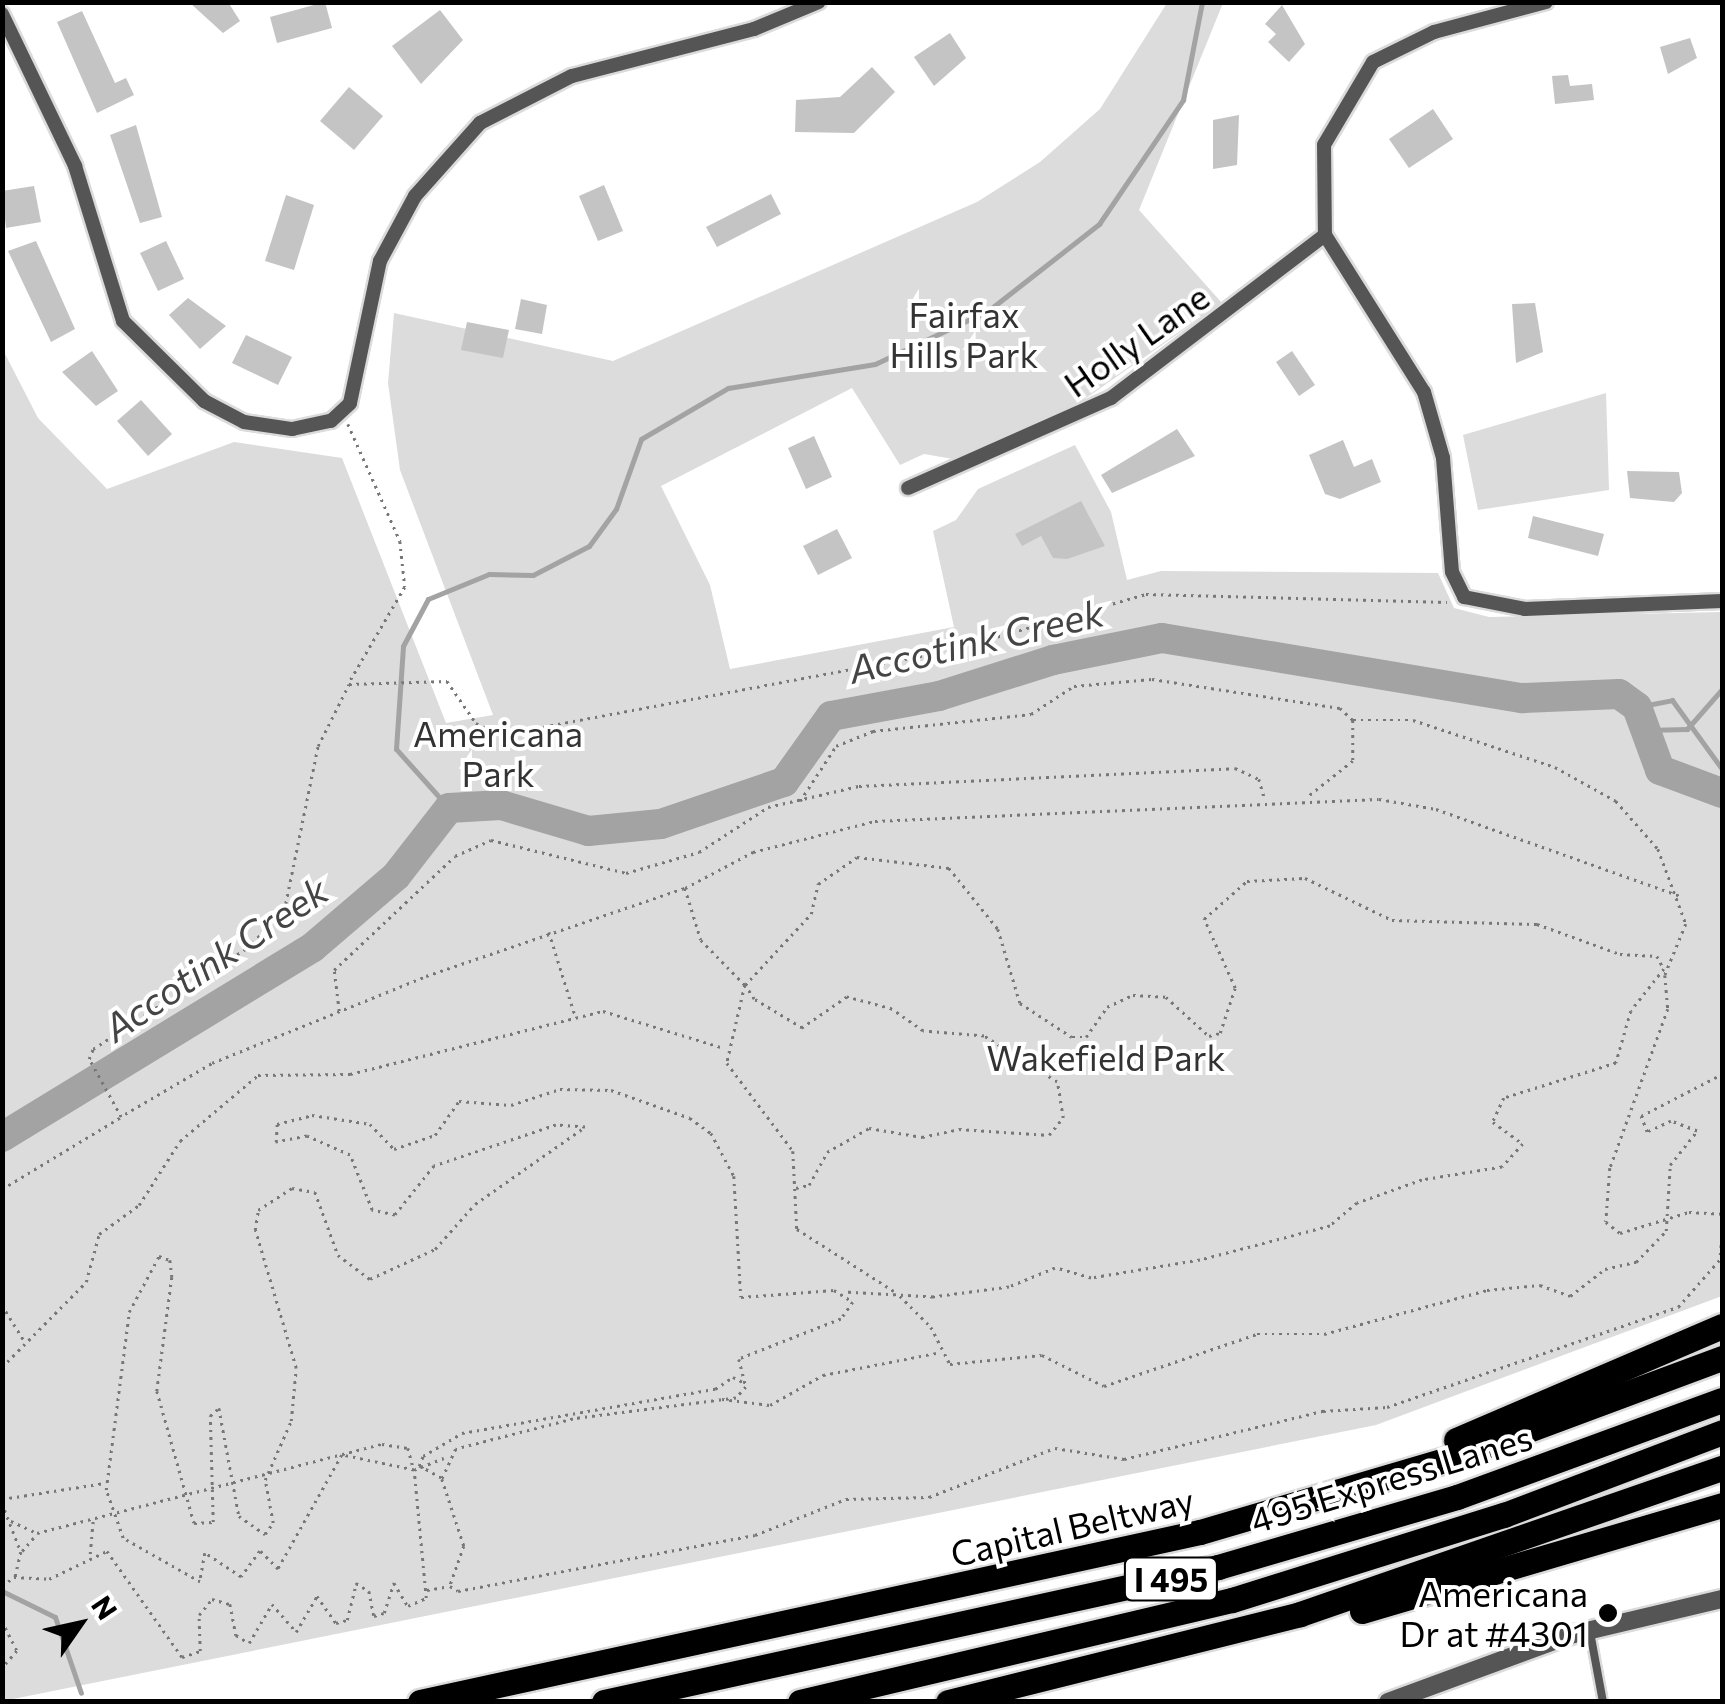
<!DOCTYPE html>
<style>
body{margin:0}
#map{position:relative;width:1725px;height:1704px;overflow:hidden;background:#fff;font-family:Commissioner,sans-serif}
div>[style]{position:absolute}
.green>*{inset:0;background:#dcdcdc}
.stream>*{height:5px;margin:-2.5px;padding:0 2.5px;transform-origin:2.5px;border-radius:2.5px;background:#a3a3a3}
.river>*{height:30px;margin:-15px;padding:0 15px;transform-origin:15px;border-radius:15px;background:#a3a3a3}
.building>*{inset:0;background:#c4c4c4}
.path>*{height:2.5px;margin-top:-1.25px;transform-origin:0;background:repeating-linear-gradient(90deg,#777 0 2.5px,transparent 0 7.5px)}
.roads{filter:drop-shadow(2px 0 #dbdbdb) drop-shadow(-2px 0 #dbdbdb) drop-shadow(0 2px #dbdbdb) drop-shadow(0 -2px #dbdbdb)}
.service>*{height:8px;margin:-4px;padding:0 4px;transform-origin:4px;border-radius:4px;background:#555}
.minor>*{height:14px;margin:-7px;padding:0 7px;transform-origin:7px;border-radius:7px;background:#555}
.tertiary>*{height:18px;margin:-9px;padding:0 9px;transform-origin:9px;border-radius:9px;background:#555}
.motorway>*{height:25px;margin:-12.5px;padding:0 12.5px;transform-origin:12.5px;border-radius:12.5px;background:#000}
.dots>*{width:28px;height:28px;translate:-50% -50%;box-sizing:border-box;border:5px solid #fff;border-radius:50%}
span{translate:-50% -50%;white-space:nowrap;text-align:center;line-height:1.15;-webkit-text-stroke:8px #fff;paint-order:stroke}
.shield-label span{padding:2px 8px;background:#fff;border:2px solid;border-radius:8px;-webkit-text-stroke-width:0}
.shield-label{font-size:32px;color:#000;font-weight:700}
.park-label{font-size:35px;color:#333}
.street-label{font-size:35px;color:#000}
.poi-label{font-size:35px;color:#000}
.right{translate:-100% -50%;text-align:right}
.water-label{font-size:38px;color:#444;font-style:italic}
.frame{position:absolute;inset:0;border:5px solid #000;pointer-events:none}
.north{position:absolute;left:30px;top:1574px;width:100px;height:100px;-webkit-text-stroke:8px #fff;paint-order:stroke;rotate:56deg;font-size:28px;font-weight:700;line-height:40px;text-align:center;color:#000}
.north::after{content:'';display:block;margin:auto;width:35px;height:45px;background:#000;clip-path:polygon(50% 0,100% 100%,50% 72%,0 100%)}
</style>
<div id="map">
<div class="green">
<div style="clip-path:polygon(1167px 3px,1223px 3px,1139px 210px,1222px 303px,1069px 410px,959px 460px,924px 454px,900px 465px,852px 388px,661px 486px,710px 585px,730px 669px,954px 627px,933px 531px,956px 520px,978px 489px,1075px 445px,1111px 512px,1127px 580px,1161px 571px,1438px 573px,1454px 608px,1489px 617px,1722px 612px,1722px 1296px,1376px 1425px,3px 1701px,2px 348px,38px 418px,107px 489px,234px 442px,342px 458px,446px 723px,493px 715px,400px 470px,388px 383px,394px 313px,613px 361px,977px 202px,1040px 162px,1100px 109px)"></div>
<div style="clip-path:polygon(1606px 393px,1609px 490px,1478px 510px,1463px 435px)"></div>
</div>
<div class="stream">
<div style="left:1637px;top:707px;width:36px;rotate:-11deg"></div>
<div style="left:1672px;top:700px;width:85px;rotate:54.1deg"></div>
<div style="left:1646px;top:730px;width:41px;rotate:-1.4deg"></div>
<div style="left:1687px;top:729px;width:53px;rotate:-48.8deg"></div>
<div style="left:449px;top:808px;width:79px;rotate:-131.9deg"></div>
<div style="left:396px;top:749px;width:103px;rotate:-86.1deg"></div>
<div style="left:403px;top:646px;width:53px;rotate:-62deg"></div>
<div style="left:428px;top:599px;width:66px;rotate:-22.3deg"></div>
<div style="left:489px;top:574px;width:44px;rotate:1.3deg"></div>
<div style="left:533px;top:575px;width:63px;rotate:-27.4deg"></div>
<div style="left:589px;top:546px;width:46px;rotate:-53.9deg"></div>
<div style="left:616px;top:509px;width:74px;rotate:-70.3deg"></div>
<div style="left:641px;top:439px;width:101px;rotate:-30.4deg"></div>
<div style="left:728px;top:388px;width:149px;rotate:-9.3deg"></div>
<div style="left:875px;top:364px;width:126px;rotate:-25.3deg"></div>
<div style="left:989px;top:310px;width:140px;rotate:-38deg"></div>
<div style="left:1099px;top:224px;width:150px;rotate:-55.9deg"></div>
<div style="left:1183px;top:100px;width:100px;rotate:-79deg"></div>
<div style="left:2px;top:1591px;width:59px;rotate:26.1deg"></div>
<div style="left:55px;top:1617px;width:80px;rotate:71.1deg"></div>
</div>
<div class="river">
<div style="left:2px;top:1137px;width:364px;rotate:-31.4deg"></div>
<div style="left:313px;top:947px;width:109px;rotate:-40.5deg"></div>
<div style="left:396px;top:876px;width:86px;rotate:-52.1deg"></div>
<div style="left:449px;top:808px;width:52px;rotate:-3.3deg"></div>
<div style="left:501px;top:805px;width:91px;rotate:16.6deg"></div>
<div style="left:588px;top:831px;width:73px;rotate:-5.5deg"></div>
<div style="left:661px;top:824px;width:130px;rotate:-18.9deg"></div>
<div style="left:784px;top:782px;width:81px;rotate:-54.5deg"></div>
<div style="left:831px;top:716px;width:110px;rotate:-10.5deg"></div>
<div style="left:939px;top:696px;width:120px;rotate:-17.5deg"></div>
<div style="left:1053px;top:660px;width:111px;rotate:-11.4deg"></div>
<div style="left:1162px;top:638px;width:365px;rotate:9.5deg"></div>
<div style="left:1522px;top:698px;width:97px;rotate:-2.4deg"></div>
<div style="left:1619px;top:694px;width:22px;rotate:36deg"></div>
<div style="left:1637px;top:707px;width:67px;rotate:69.9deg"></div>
<div style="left:1660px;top:770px;width:66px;rotate:20.4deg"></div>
</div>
<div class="building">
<div style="clip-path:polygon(189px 2px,228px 2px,240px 21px,223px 33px)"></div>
<div style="clip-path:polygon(325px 2px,332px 28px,277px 43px,270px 17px)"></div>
<div style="clip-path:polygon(1282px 5px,1305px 44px,1289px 62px,1268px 42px,1276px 34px,1265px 24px)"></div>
<div style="clip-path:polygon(440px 10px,463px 40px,421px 84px,392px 46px)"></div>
<div style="clip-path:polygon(82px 11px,115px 83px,126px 78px,134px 95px,97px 113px,57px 22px)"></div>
<div style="clip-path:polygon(950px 33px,966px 58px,934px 86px,914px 57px)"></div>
<div style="clip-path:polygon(1690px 38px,1697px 58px,1668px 74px,1660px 47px)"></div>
<div style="clip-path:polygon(872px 67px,895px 92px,854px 133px,795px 132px,796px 100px,840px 97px)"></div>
<div style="clip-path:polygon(1568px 75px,1570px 86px,1592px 84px,1594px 100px,1555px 104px,1552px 76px)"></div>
<div style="clip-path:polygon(349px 87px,383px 116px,354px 150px,320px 121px)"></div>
<div style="clip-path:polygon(1433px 109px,1453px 139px,1409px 168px,1389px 139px)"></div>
<div style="clip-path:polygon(1239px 115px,1237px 165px,1213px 169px,1213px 120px)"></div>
<div style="clip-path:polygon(136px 125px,162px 217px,140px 223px,110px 135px)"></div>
<div style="clip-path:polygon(604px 185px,623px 231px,598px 241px,579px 196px)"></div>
<div style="clip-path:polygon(34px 186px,41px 222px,6px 228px,2px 191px)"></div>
<div style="clip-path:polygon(771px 194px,781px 214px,717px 247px,706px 227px)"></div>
<div style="clip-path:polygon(286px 195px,314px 205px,294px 270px,265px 261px)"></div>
<div style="clip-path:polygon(36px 241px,75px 329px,51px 342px,8px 251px)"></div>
<div style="clip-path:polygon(166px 241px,184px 279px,158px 291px,140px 253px)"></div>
<div style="clip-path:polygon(188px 298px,226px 326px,200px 349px,169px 315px)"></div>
<div style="clip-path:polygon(521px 299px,547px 305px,542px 334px,515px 329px)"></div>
<div style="clip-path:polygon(1535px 303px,1543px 352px,1516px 363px,1512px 304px)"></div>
<div style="clip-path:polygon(467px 322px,509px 330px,503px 358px,461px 350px)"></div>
<div style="clip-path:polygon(246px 335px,292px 357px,278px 385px,232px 363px)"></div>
<div style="clip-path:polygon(92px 351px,118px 391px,96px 406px,62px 372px)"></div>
<div style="clip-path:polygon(1292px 351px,1315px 385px,1299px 396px,1276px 362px)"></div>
<div style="clip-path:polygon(141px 400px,172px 434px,148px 456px,117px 421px)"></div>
<div style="clip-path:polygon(1177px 429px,1195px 456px,1112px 493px,1101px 475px)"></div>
<div style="clip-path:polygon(814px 436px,832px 477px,806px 489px,788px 448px)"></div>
<div style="clip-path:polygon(1343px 440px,1354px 467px,1372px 459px,1381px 482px,1340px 499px,1325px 494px,1309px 455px)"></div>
<div style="clip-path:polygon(1627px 471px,1679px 472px,1682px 493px,1674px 502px,1630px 498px)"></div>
<div style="clip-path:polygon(1081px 501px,1105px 546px,1067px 559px,1053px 558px,1041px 536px,1022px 546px,1015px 534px)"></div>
<div style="clip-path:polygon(1533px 516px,1604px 534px,1598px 556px,1528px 538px)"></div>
<div style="clip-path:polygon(837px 529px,852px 558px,818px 575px,803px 546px)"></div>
</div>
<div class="path">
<div style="left:348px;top:424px;width:128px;rotate:66deg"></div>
<div style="left:400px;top:541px;width:46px;rotate:83.8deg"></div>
<div style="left:405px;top:587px;width:111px;rotate:120.3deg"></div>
<div style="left:1353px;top:720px;width:60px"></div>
<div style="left:1413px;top:720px;width:150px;rotate:18.3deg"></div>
<div style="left:1555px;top:767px;width:70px;rotate:29.1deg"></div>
<div style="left:1616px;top:801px;width:64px;rotate:48.8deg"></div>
<div style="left:1658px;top:849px;width:80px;rotate:69.5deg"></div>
<div style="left:1686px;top:924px;width:55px;rotate:112.4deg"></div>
<div style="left:1665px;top:975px;width:34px;rotate:85deg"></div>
<div style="left:1668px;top:1009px;width:169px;rotate:110deg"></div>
<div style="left:1610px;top:1168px;width:54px;rotate:94.2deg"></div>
<div style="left:1606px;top:1222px;width:18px;rotate:38deg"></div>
<div style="left:1620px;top:1233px;width:72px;rotate:-16.9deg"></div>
<div style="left:1689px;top:1212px;width:33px;rotate:3deg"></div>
<div style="left:800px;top:801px;width:66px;rotate:-56.8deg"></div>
<div style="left:836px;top:746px;width:40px;rotate:-22deg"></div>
<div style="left:873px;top:731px;width:159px;rotate:-6.1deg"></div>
<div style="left:1031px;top:714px;width:51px;rotate:-33.1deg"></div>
<div style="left:1074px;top:686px;width:78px;rotate:-5.1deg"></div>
<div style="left:1152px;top:679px;width:190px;rotate:8.8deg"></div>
<div style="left:1340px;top:708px;width:18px;rotate:43deg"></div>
<div style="left:1353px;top:720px;width:41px;rotate:90deg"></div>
<div style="left:1353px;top:761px;width:56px;rotate:141.5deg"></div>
<div style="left:685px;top:888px;width:54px;rotate:72.9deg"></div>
<div style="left:701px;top:940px;width:63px;rotate:45.6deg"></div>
<div style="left:745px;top:985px;width:80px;rotate:103deg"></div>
<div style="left:727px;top:1063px;width:110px;rotate:53.1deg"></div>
<div style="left:793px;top:1151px;width:78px;rotate:87.1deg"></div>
<div style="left:797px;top:1229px;width:115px;rotate:32.6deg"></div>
<div style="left:549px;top:932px;width:87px;rotate:72.6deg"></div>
<div style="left:339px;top:1011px;width:41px;rotate:-97deg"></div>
<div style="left:334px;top:970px;width:166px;rotate:-43.3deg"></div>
<div style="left:455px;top:856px;width:39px;rotate:-24deg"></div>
<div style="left:491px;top:840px;width:139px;rotate:13.7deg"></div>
<div style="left:626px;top:873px;width:76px;rotate:-16deg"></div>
<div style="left:699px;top:852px;width:82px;rotate:-33.1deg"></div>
<div style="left:768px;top:807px;width:93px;rotate:-13deg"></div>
<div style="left:859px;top:786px;width:376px;rotate:-2.7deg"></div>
<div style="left:1235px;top:768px;width:26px;rotate:25deg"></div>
<div style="left:1259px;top:779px;width:22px;rotate:74deg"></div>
<div style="left:125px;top:1114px;width:101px;rotate:-30.4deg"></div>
<div style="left:212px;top:1063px;width:231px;rotate:-22.1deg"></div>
<div style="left:426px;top:976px;width:274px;rotate:-18.8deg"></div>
<div style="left:685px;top:888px;width:77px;rotate:-27.9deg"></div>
<div style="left:753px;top:852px;width:126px;rotate:-14.3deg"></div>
<div style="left:875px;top:821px;width:504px;rotate:-2.5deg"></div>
<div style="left:1379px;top:799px;width:58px;rotate:10deg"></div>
<div style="left:1436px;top:809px;width:260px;rotate:19.6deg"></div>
<div style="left:796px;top:1188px;width:13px;rotate:-13deg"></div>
<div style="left:809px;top:1185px;width:38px;rotate:-61deg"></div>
<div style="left:827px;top:1152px;width:48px;rotate:-29.7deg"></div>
<div style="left:869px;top:1128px;width:54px;rotate:9.6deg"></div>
<div style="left:922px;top:1137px;width:38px;rotate:-12deg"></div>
<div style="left:959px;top:1129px;width:90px;rotate:3.8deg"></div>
<div style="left:1049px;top:1135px;width:22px;rotate:-51deg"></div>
<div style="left:1063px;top:1118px;width:36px;rotate:-99deg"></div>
<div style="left:1057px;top:1082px;width:86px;rotate:-147.8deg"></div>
<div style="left:984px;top:1036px;width:61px;rotate:-175.3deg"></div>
<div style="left:923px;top:1031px;width:38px;rotate:-145deg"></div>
<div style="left:892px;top:1009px;width:47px;rotate:-165.1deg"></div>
<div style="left:847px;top:997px;width:55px;rotate:145.4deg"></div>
<div style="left:802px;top:1028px;width:56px;rotate:-148.9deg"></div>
<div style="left:754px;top:999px;width:17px;rotate:-123deg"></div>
<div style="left:745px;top:985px;width:97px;rotate:-47.1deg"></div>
<div style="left:811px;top:914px;width:31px;rotate:-77deg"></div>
<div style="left:818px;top:884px;width:47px;rotate:-34.7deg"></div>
<div style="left:857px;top:857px;width:93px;rotate:6.8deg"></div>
<div style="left:949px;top:868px;width:78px;rotate:51.2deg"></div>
<div style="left:998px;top:929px;width:77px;rotate:73.4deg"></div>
<div style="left:1020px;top:1003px;width:62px;rotate:33.2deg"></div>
<div style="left:1072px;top:1037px;width:14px"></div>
<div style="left:1086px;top:1037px;width:37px;rotate:-55deg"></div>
<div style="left:1107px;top:1007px;width:29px;rotate:-25deg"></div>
<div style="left:1133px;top:995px;width:33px;rotate:3deg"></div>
<div style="left:1166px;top:997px;width:58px;rotate:42.2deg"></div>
<div style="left:1209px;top:1036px;width:11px;rotate:-15deg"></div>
<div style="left:1220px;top:1033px;width:47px;rotate:-71.6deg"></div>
<div style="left:1235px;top:988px;width:76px;rotate:-114.2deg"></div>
<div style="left:1204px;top:919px;width:57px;rotate:-41.5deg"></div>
<div style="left:1247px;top:881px;width:58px;rotate:-3deg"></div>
<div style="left:1305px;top:878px;width:97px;rotate:25.8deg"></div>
<div style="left:1392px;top:920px;width:145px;rotate:1.6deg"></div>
<div style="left:1537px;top:924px;width:88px;rotate:19.9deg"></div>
<div style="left:1620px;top:954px;width:37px;rotate:3deg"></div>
<div style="left:1657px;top:956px;width:15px;rotate:62deg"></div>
<div style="left:1664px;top:969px;width:53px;rotate:128.2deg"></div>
<div style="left:1631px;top:1011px;width:54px;rotate:106.1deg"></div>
<div style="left:1616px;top:1063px;width:117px;rotate:162.6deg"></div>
<div style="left:1504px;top:1098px;width:26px;rotate:115deg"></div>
<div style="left:1493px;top:1122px;width:37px;rotate:36deg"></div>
<div style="left:1523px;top:1144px;width:31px;rotate:132deg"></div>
<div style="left:1502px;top:1167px;width:81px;rotate:170.8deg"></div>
<div style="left:1422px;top:1180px;width:69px;rotate:160.5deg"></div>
<div style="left:1357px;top:1203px;width:35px;rotate:140deg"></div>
<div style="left:1330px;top:1226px;width:134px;rotate:165.3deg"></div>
<div style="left:1200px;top:1260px;width:110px;rotate:170.6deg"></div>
<div style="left:1091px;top:1278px;width:37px;rotate:-164deg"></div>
<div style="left:1055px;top:1268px;width:50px;rotate:157.6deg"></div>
<div style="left:1009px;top:1287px;width:77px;rotate:172.5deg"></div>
<div style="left:933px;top:1297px;width:89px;rotate:-176.8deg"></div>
<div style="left:2px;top:1189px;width:139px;rotate:-31.2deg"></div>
<div style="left:121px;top:1117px;width:66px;rotate:-118.9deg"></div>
<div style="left:89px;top:1059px;width:11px;rotate:-68deg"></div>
<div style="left:93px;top:1049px;width:184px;rotate:-33.3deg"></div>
<div style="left:247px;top:948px;width:52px;rotate:-45deg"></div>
<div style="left:284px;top:911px;width:168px;rotate:-78.4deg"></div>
<div style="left:318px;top:746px;width:69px;rotate:-63.4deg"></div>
<div style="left:349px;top:684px;width:98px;rotate:-1.8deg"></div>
<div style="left:447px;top:681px;width:51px;rotate:55.4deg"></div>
<div style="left:476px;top:723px;width:26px;rotate:28deg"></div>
<div style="left:499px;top:735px;width:456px;rotate:-10.6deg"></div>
<div style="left:947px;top:651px;width:207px;rotate:-16deg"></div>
<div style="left:1146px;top:594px;width:301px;rotate:1.5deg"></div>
<div style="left:1720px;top:1255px;width:22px;rotate:-85deg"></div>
<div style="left:900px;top:1296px;width:44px;rotate:45deg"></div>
<div style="left:931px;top:1327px;width:42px;rotate:62.8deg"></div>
<div style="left:950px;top:1364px;width:92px;rotate:-5.6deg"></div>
<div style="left:1042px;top:1355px;width:69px;rotate:26.6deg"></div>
<div style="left:1104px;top:1386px;width:162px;rotate:-18.8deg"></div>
<div style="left:1257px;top:1334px;width:67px"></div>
<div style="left:1324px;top:1334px;width:169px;rotate:-15.1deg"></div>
<div style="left:1487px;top:1290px;width:53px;rotate:-5.4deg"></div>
<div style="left:1540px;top:1285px;width:32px;rotate:20deg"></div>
<div style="left:1570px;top:1296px;width:44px;rotate:-37.6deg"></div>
<div style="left:1605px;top:1269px;width:32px;rotate:-13deg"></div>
<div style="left:1636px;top:1262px;width:43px;rotate:-45.9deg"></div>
<div style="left:1666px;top:1231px;width:66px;rotate:-86.5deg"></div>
<div style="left:1670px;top:1165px;width:43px;rotate:-51.5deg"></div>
<div style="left:1697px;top:1131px;width:28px;rotate:-159deg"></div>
<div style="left:1671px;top:1121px;width:26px;rotate:155deg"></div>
<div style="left:1647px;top:1132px;width:17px;rotate:-111deg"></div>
<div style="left:1641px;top:1116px;width:91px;rotate:-27.4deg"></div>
<div style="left:2px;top:1305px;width:44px;rotate:58.1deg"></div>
<div style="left:2px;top:1367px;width:120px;rotate:-45.3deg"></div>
<div style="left:86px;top:1282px;width:50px;rotate:-74.8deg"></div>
<div style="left:99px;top:1234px;width:49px;rotate:-35.9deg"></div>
<div style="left:139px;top:1205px;width:76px;rotate:-57.4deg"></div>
<div style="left:180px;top:1141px;width:102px;rotate:-40.2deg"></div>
<div style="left:258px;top:1075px;width:92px;rotate:-0.6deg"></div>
<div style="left:350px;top:1074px;width:261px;rotate:-14deg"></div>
<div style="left:603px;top:1011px;width:127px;rotate:17deg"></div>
<div style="left:722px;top:1399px;width:48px;rotate:7.1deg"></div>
<div style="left:770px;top:1405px;width:61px;rotate:-29.5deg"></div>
<div style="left:823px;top:1375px;width:120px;rotate:-11deg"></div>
<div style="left:441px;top:1478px;width:25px;rotate:-151deg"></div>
<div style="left:419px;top:1466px;width:11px;rotate:-68deg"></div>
<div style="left:423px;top:1456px;width:45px;rotate:-30.5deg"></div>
<div style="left:462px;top:1433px;width:257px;rotate:-9.9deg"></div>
<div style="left:715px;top:1389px;width:22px;rotate:-34deg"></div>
<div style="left:733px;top:1377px;width:13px;rotate:27deg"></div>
<div style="left:2px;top:1499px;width:104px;rotate:-8.8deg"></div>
<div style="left:2px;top:1503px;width:53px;rotate:68.8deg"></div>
<div style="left:21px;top:1552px;width:26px;rotate:103deg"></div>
<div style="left:11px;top:1521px;width:29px;rotate:25deg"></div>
<div style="left:37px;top:1533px;width:356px;rotate:-14.5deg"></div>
<div style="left:382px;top:1444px;width:26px;rotate:9deg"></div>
<div style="left:408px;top:1448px;width:23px;rotate:75deg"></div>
<div style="left:414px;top:1470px;width:32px;rotate:-22deg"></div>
<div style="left:22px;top:1551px;width:21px;rotate:-49deg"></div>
<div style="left:90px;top:1554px;width:37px;rotate:-85deg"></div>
<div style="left:2px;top:1586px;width:15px;rotate:-37deg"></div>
<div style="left:14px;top:1577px;width:35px;rotate:3deg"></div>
<div style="left:49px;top:1579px;width:64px;rotate:-25.8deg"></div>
<div style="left:107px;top:1551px;width:130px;rotate:54.7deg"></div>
<div style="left:182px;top:1657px;width:19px;rotate:-18deg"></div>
<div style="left:200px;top:1651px;width:36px;rotate:-92deg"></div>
<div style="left:199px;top:1615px;width:21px;rotate:-51deg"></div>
<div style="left:212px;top:1599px;width:19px;rotate:16deg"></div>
<div style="left:230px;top:1604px;width:32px;rotate:79deg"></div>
<div style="left:236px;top:1635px;width:15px;rotate:32deg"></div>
<div style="left:249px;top:1643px;width:45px;rotate:-59.5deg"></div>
<div style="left:272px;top:1604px;width:37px;rotate:49deg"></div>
<div style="left:296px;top:1632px;width:42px;rotate:-59.7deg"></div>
<div style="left:317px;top:1596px;width:33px;rotate:55deg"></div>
<div style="left:336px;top:1623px;width:11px;rotate:-15deg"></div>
<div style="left:347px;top:1620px;width:38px;rotate:-76deg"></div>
<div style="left:356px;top:1583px;width:15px;rotate:32deg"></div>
<div style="left:369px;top:1591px;width:25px;rotate:79deg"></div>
<div style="left:374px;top:1616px;width:10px;rotate:-17deg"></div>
<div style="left:384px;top:1613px;width:32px;rotate:-72deg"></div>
<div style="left:394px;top:1583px;width:27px;rotate:59deg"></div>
<div style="left:408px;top:1606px;width:20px;rotate:-24deg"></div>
<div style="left:426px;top:1598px;width:129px;rotate:-95.4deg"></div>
<div style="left:414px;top:1470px;width:74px;rotate:-168.2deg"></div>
<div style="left:342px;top:1455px;width:131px;rotate:119.3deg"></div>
<div style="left:278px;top:1569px;width:25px;rotate:-135deg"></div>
<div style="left:260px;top:1551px;width:32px;rotate:126deg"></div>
<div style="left:241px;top:1577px;width:43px;rotate:-146.3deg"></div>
<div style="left:205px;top:1553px;width:29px;rotate:100deg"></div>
<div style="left:200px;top:1582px;width:89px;rotate:-150.3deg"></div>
<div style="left:123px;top:1538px;width:51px;rotate:-109.5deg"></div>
<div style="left:106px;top:1490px;width:179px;rotate:-82.6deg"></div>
<div style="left:129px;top:1312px;width:64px;rotate:-61.8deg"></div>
<div style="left:159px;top:1256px;width:12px;rotate:20deg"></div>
<div style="left:170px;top:1260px;width:17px;rotate:83deg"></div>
<div style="left:172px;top:1277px;width:115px;rotate:97.5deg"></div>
<div style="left:157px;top:1391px;width:137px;rotate:74.3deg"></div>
<div style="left:194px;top:1523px;width:19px;rotate:-3deg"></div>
<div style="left:213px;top:1522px;width:106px;rotate:-91.6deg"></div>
<div style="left:210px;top:1416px;width:12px;rotate:-42deg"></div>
<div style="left:219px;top:1408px;width:110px;rotate:79.5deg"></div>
<div style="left:239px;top:1516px;width:32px;rotate:35deg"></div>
<div style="left:265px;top:1534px;width:14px;rotate:-54deg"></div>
<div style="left:273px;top:1523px;width:44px;rotate:-100.5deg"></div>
<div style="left:265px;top:1480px;width:64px;rotate:-66.2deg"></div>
<div style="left:291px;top:1421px;width:53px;rotate:-84.6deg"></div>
<div style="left:296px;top:1368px;width:144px;rotate:-106.5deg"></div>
<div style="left:255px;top:1230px;width:20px;rotate:-81deg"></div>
<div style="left:258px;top:1210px;width:40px;rotate:-32.9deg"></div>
<div style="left:292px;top:1188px;width:23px;rotate:10deg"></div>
<div style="left:315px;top:1192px;width:67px;rotate:69.9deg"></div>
<div style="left:338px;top:1255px;width:40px;rotate:37deg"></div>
<div style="left:370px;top:1279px;width:72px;rotate:-24.8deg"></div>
<div style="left:435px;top:1249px;width:60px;rotate:-48.4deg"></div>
<div style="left:475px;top:1204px;width:134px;rotate:-35deg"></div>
<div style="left:585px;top:1127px;width:29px;rotate:-176deg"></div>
<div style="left:556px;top:1125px;width:129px;rotate:161.4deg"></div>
<div style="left:434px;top:1166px;width:63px;rotate:128.5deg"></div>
<div style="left:395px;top:1215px;width:24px;rotate:-168deg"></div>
<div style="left:372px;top:1210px;width:59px;rotate:-111.8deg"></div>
<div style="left:350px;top:1155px;width:47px;rotate:-156.2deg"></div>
<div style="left:307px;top:1136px;width:32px;rotate:169deg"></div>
<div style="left:276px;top:1142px;width:18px;rotate:-87deg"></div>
<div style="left:277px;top:1124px;width:36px;rotate:-14deg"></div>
<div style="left:312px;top:1115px;width:59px;rotate:8.8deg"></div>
<div style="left:370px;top:1124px;width:35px;rotate:46deg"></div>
<div style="left:394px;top:1149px;width:43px;rotate:-18.9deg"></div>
<div style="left:435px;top:1135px;width:42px;rotate:-54.8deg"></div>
<div style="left:459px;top:1101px;width:52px;rotate:4.4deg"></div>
<div style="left:511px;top:1105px;width:52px;rotate:-18.1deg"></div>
<div style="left:560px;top:1089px;width:51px;rotate:1.1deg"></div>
<div style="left:611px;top:1090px;width:84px;rotate:19.5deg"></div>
<div style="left:690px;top:1118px;width:26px;rotate:36deg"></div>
<div style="left:711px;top:1133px;width:49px;rotate:61.9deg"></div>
<div style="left:734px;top:1176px;width:121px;rotate:86.7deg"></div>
<div style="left:741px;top:1297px;width:93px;rotate:-4.3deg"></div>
<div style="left:834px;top:1290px;width:22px;rotate:32deg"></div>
<div style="left:853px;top:1302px;width:21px;rotate:125deg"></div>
<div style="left:841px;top:1319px;width:110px;rotate:158.6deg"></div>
<div style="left:739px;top:1359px;width:29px;rotate:76deg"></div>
<div style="left:746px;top:1387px;width:15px;rotate:132deg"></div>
<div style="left:736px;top:1398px;width:164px;rotate:172.7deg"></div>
<div style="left:573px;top:1419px;width:121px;rotate:165.6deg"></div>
<div style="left:456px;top:1449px;width:33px;rotate:115deg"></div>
<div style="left:442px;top:1479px;width:71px;rotate:71.8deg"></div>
<div style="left:464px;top:1546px;width:42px;rotate:109.3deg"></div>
<div style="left:450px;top:1586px;width:9px;rotate:32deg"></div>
<div style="left:458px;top:1591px;width:302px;rotate:-10.7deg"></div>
<div style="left:755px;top:1535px;width:98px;rotate:-21.6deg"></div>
<div style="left:846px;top:1499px;width:83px;rotate:-1.4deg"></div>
<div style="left:929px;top:1497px;width:135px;rotate:-21.3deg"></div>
<div style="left:1055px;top:1448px;width:70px;rotate:9.1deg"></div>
<div style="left:1124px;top:1459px;width:205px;rotate:-13.6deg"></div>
<div style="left:1323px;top:1411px;width:64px;rotate:-3.6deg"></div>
<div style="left:1387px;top:1407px;width:308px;rotate:-19deg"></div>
<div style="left:1678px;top:1307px;width:67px;rotate:-48.7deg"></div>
<div style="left:427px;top:1590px;width:22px;rotate:-10deg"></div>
<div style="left:2px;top:1621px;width:34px;rotate:63deg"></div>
<div style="left:17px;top:1651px;width:23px;rotate:131deg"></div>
</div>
<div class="roads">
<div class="service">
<div style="left:1590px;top:1632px;width:71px;rotate:79.5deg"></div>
</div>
<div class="minor">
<div style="left:1546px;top:2px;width:116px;rotate:165deg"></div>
<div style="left:1434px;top:32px;width:68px;rotate:153.8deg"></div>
<div style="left:1373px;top:62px;width:96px;rotate:120.6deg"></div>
<div style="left:1324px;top:145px;width:90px;rotate:89.4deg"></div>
<div style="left:1325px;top:235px;width:186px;rotate:57.8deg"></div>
<div style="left:1424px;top:392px;width:69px;rotate:73.9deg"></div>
<div style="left:1443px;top:458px;width:114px;rotate:85.5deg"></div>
<div style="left:1452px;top:572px;width:28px;rotate:64deg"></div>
<div style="left:1464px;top:597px;width:62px;rotate:11.1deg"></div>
<div style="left:1525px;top:609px;width:197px;rotate:-2.3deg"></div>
<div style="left:2px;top:14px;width:169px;rotate:64.3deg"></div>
<div style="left:75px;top:166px;width:162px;rotate:72.8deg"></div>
<div style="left:123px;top:321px;width:114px;rotate:44.6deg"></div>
<div style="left:204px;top:401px;width:45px;rotate:27.7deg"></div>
<div style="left:244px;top:422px;width:49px;rotate:8.3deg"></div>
<div style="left:292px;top:429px;width:40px;rotate:-12deg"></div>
<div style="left:331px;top:421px;width:26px;rotate:-43deg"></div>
<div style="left:350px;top:403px;width:145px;rotate:-78.1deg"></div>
<div style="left:380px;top:261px;width:74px;rotate:-61.7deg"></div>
<div style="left:415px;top:196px;width:98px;rotate:-48.3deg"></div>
<div style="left:480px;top:123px;width:103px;rotate:-27.1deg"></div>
<div style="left:572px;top:76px;width:188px;rotate:-14.5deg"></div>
<div style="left:754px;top:29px;width:70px;rotate:-22.6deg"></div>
<div style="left:908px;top:488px;width:222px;rotate:-23.9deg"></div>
<div style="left:1111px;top:398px;width:269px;rotate:-37.3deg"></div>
</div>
<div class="tertiary">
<div style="left:1388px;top:1702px;width:194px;rotate:-20.2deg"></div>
<div style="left:1570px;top:1635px;width:156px;rotate:-13.3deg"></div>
</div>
<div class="motorway">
<div style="left:1456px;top:1440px;width:289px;rotate:-23.2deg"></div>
<div style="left:1362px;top:1611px;width:375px;rotate:-16.4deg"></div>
<div style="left:420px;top:1702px;width:798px;rotate:-12.3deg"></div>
<div style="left:1200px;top:1532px;width:272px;rotate:-16.4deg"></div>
<div style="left:1461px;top:1455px;width:278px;rotate:-20.4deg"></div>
<div style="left:604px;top:1702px;width:629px;rotate:-12.4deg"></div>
<div style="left:1218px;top:1567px;width:249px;rotate:-16.3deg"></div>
<div style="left:1457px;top:1497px;width:282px;rotate:-20.1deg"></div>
<div style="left:800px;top:1702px;width:444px;rotate:-13.3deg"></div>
<div style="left:1232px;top:1600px;width:285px;rotate:-17.4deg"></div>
<div style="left:1504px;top:1515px;width:233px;rotate:-20.8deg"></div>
<div style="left:948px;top:1702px;width:363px;rotate:-14deg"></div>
<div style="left:1300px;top:1614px;width:447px;rotate:-19.1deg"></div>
</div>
</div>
<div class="dots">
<div style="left:1608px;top:1613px;background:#000"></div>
</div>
<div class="shield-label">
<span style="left:1171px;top:1579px">I 495</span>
</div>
<div class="park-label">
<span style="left:964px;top:334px">Fairfax<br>Hills Park</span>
<span style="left:498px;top:753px">Americana<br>Park</span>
<span style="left:1106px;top:1057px">Wakefield Park</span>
</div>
<div class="street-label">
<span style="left:1136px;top:340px;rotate:-35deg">Holly Lane</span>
<span style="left:1391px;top:1478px;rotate:-17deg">495 Express Lanes</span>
<span style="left:1072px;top:1526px;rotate:-13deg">Capital Beltway</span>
</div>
<div class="poi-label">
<span class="right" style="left:1588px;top:1613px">Americana<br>Dr at #4301</span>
</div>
<div class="water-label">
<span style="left:976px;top:640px;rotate:-13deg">Accotink Creek</span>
<span style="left:215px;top:958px;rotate:-34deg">Accotink Creek</span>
</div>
<div class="frame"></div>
<div class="north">N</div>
</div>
